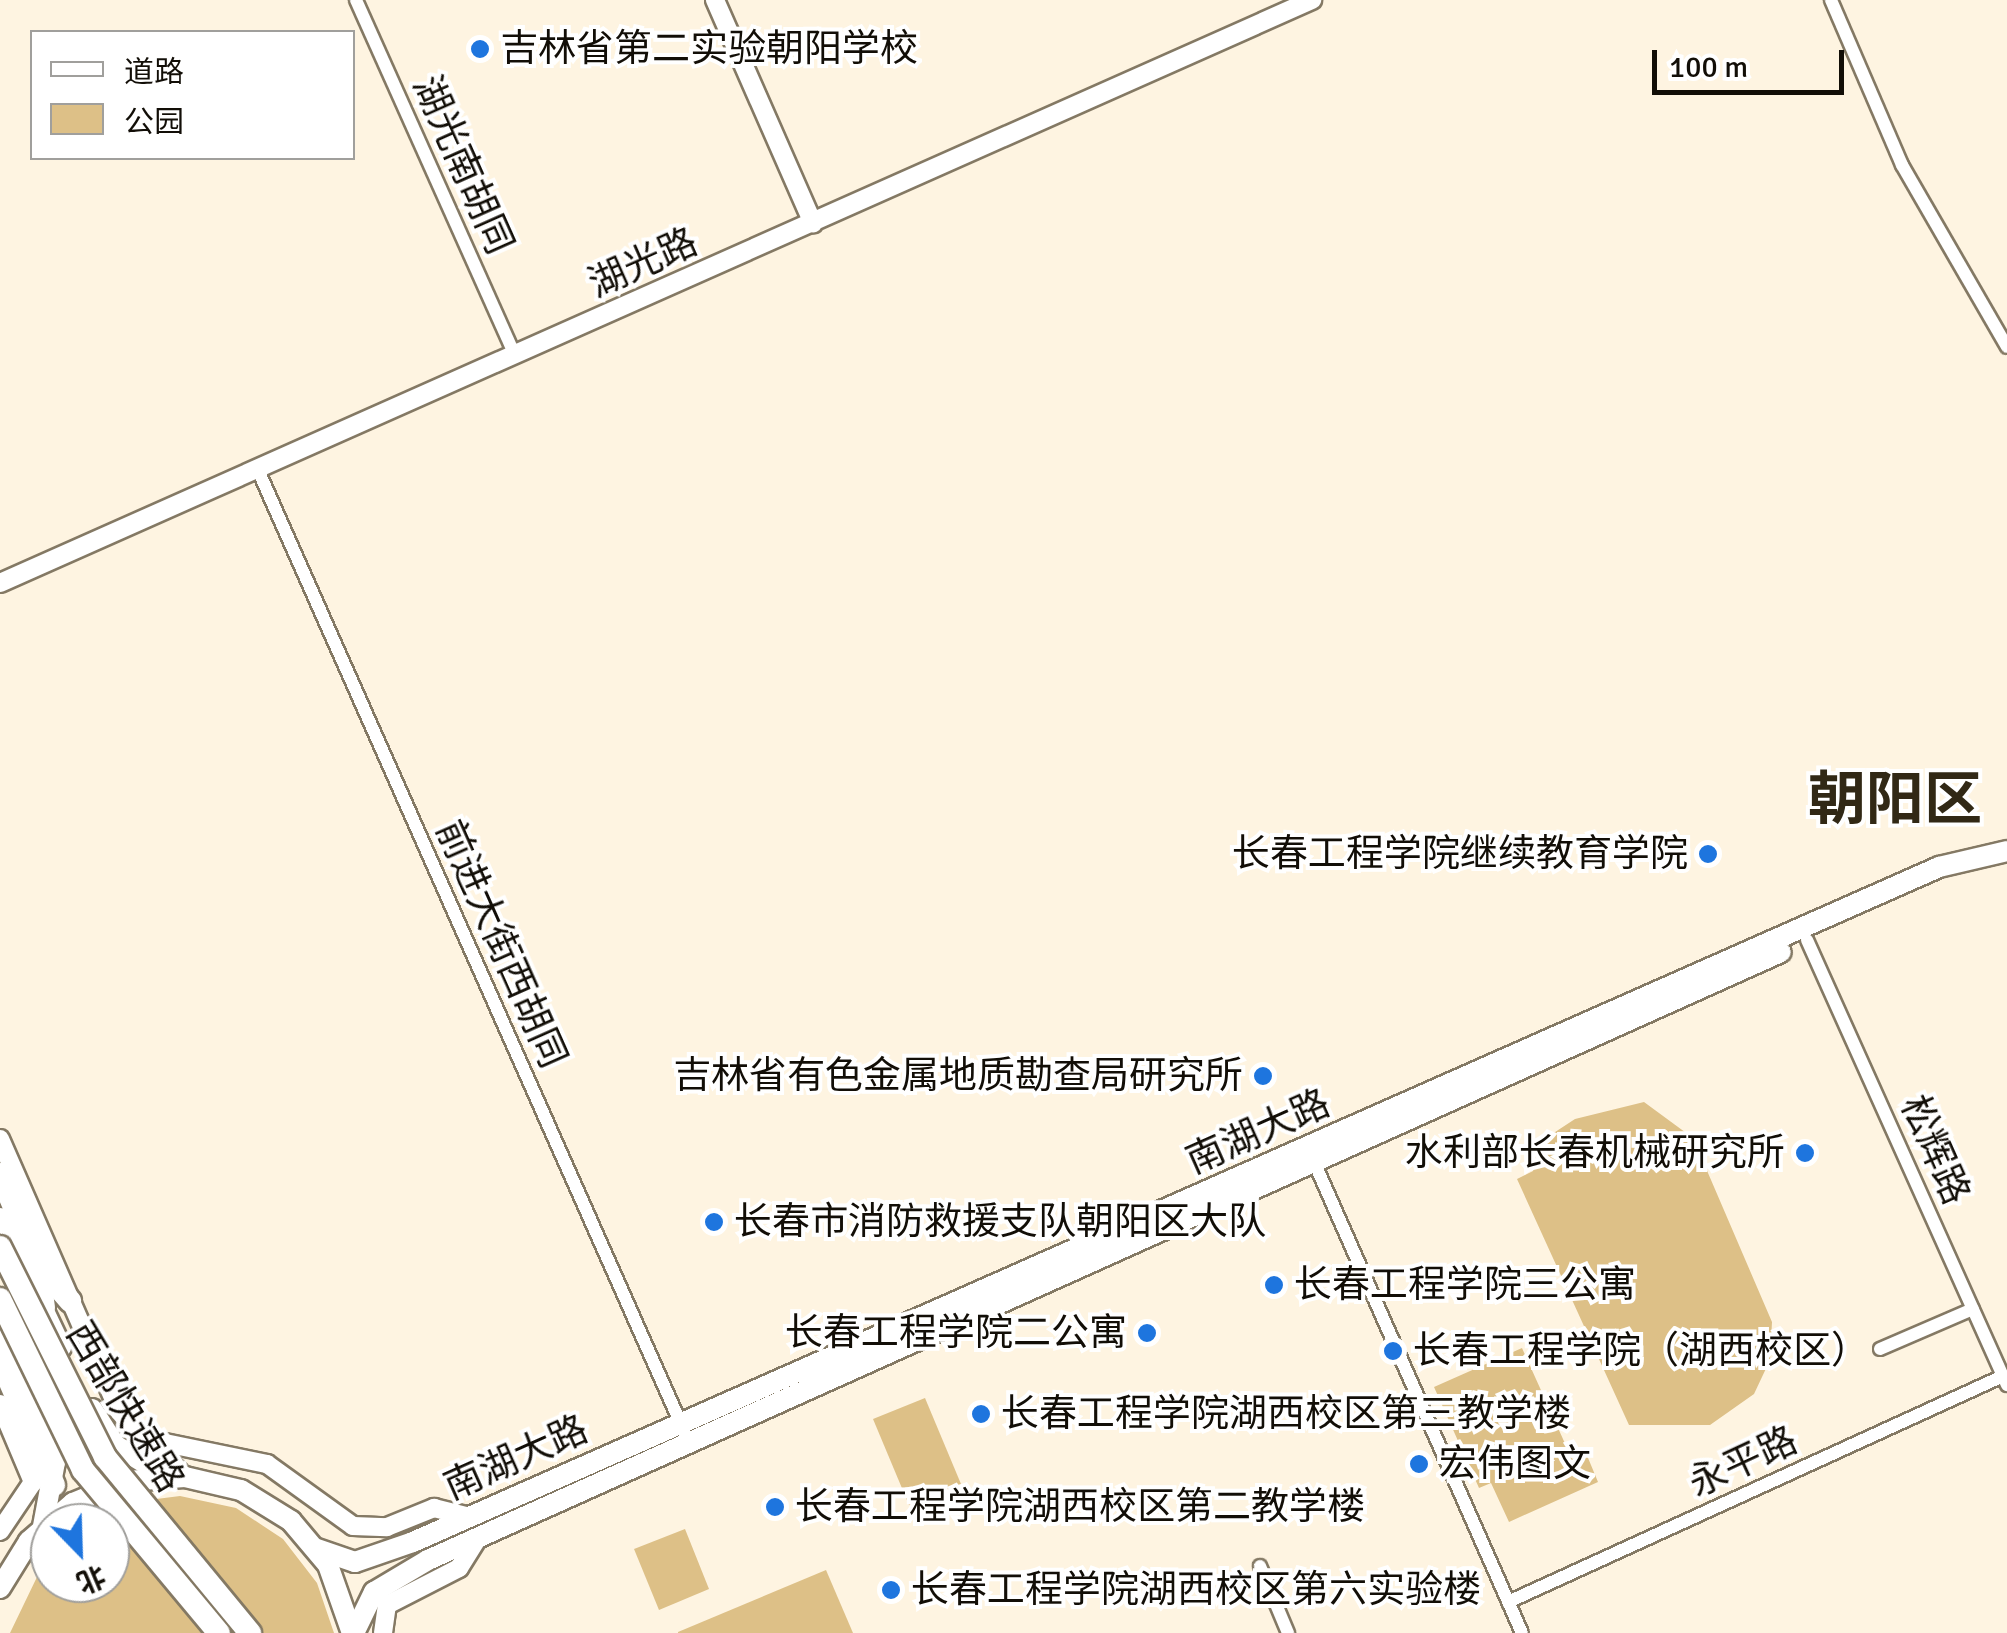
<!DOCTYPE html>
<meta charset="utf-8">
<style>
body{margin:0}
#map{position:relative;width:2007px;height:1633px;overflow:hidden;background:#fef4e1;font-family:Signika,"Noto Sans SC",sans-serif}
div>[style]{position:absolute}
.green>*{inset:0;background:#ddc087}
.roads{filter:drop-shadow(2px 0 #847964) drop-shadow(-2px 0 #847964) drop-shadow(0 2px #847964) drop-shadow(0 -2px #847964)}
.street>*{height:12px;margin:-6px;padding:0 6px;transform-origin:6px;border-radius:6px;background:#fff}
.secondary>*{height:18px;margin:-9px;padding:0 9px;transform-origin:9px;border-radius:9px;background:#fff}
.primary>*{height:20px;margin:-10px;padding:0 10px;transform-origin:10px;border-radius:10px;background:#fff}
.highway>*{height:22px;margin:-11px;padding:0 11px;transform-origin:11px;border-radius:11px;background:#fff}
.bridges{filter:drop-shadow(2px 0 #847964) drop-shadow(-2px 0 #847964) drop-shadow(0 2px #847964) drop-shadow(0 -2px #847964)}
.highway-bridge>*{height:22px;margin:-11px;padding:0 11px;transform-origin:11px;border-radius:11px;background:#fff}
.dots>*{width:28px;height:28px;translate:-50% -50%;box-sizing:border-box;border:5px solid #fff;border-radius:50%}
span{translate:-50% -50%;white-space:nowrap;text-align:center;line-height:1.15;-webkit-text-stroke:8px #fff;paint-order:stroke}
.poi-label{font-size:38px;color:#120e07}
.left{translate:0 -50%;text-align:left}
.right{translate:-100% -50%;text-align:right}
.street-label{font-size:38px;color:#120e07}
.town-label{font-size:58px;color:#312815;font-weight:700}
.legend{position:absolute;left:30px;top:30px;width:325px;height:130px;box-sizing:border-box;background:#fff;border:2px solid #a09f9c;margin:0;padding:12px 18px;list-style:none;font-size:30px;color:#120e07}
.legend li{display:flex;align-items:center;gap:20px;height:50px}
.legend b{width:50px;border:2px solid #a09f9c}
.north{position:absolute;left:30px;top:1503px;width:100px;height:100px;box-sizing:border-box;background:#fff;border:2px solid #a09f9c;border-radius:50%;rotate:157deg;font-size:28px;font-weight:700;line-height:40px;text-align:center;color:#120e07}
.north::after{content:'';display:block;margin:auto;width:35px;height:45px;background:#1e75de;clip-path:polygon(50% 0,100% 100%,50% 72%,0 100%)}
.scale{position:absolute;left:1652px;top:50px;width:192px;height:45px;box-sizing:border-box;border:5px solid #120e07;border-top:0;padding-left:12px;font-size:30px;line-height:35px;white-space:nowrap;color:#120e07;-webkit-text-stroke:8px #fff;paint-order:stroke}
</style>
<div id="map">
<div class="green">
<div style="clip-path:polygon(1644px 1102px,1693px 1138px,1772px 1322px,1770px 1360px,1754px 1394px,1710px 1425px,1629px 1425px,1517px 1179px,1533px 1171px,1546px 1138px,1575px 1119px)"></div>
<div style="clip-path:polygon(1522px 1348px,1572px 1459px,1586px 1453px,1598px 1482px,1509px 1522px,1491px 1483px,1479px 1488px,1434px 1387px)"></div>
<div style="clip-path:polygon(925px 1398px,961px 1484px,909px 1505px,873px 1419px)"></div>
<div style="clip-path:polygon(180px 1496px,236px 1508px,283px 1539px,317px 1583px,334px 1633px,10px 1633px,50px 1550px,50px 1583px,110px 1583px,110px 1523px,82px 1523px,125px 1503px)"></div>
<div style="clip-path:polygon(685px 1529px,709px 1589px,659px 1610px,634px 1549px)"></div>
<div style="clip-path:polygon(826px 1570px,853px 1633px,678px 1633px,678px 1632px)"></div>
</div>
<div class="roads">
<div class="street">
<div style="left:356px;top:0;width:389px;rotate:65.9deg"></div>
<div style="left:1831px;top:0;width:180px;rotate:66.7deg"></div>
<div style="left:1902px;top:165px;width:210px;rotate:60deg"></div>
<div style="left:258px;top:470px;width:1063px;rotate:66.09deg"></div>
<div style="left:1807px;top:940px;width:488px;rotate:65.8deg"></div>
<div style="left:1311px;top:1155px;width:522px;rotate:66.18deg"></div>
<div style="left:1880px;top:1349px;width:101px;rotate:-23.3deg"></div>
<div style="left:1260px;top:1566px;width:73px;rotate:67.3deg"></div>
<div style="left:1508px;top:1602px;width:544px;rotate:-24.54deg"></div>
</div>
<div class="secondary">
<div style="left:715px;top:0;width:244px;rotate:66.3deg"></div>
<div style="left:0;top:583px;width:1436px;rotate:-23.96deg"></div>
<div style="left:0;top:1139px;width:297px;rotate:66.4deg"></div>
<div style="left:119px;top:1411px;width:35px;rotate:51deg"></div>
<div style="left:141px;top:1438px;width:129px;rotate:11.7deg"></div>
<div style="left:267px;top:1464px;width:106px;rotate:35.8deg"></div>
<div style="left:353px;top:1526px;width:34px;rotate:2deg"></div>
<div style="left:387px;top:1527px;width:51px;rotate:-22deg"></div>
<div style="left:434px;top:1508px;width:36px;rotate:14deg"></div>
<div style="left:0;top:1404px;width:85px;rotate:67.1deg"></div>
<div style="left:33px;top:1482px;width:59px;rotate:124deg"></div>
<div style="left:383px;top:1633px;width:28px;rotate:-82deg"></div>
<div style="left:387px;top:1605px;width:81px;rotate:-27.2deg"></div>
<div style="left:459px;top:1568px;width:36px;rotate:-58deg"></div>
</div>
<div class="primary">
<div style="left:0;top:1218px;width:143px;rotate:64.7deg"></div>
<div style="left:0;top:1326px;width:147px;rotate:68deg"></div>
<div style="left:55px;top:1462px;width:65px;rotate:100.6deg"></div>
<div style="left:92px;top:1409px;width:43px;rotate:57.4deg"></div>
<div style="left:115px;top:1445px;width:57px;rotate:31.5deg"></div>
<div style="left:130px;top:1427px;width:67px;rotate:43.2deg"></div>
<div style="left:317px;top:1549px;width:40px;rotate:18.9deg"></div>
<div style="left:355px;top:1562px;width:61px;rotate:-19deg"></div>
<div style="left:413px;top:1542px;width:1669px;rotate:-23.86deg"></div>
<div style="left:1939px;top:867px;width:70px;rotate:-13.2deg"></div>
<div style="left:0;top:1588px;width:55px;rotate:-58.3deg"></div>
<div style="left:29px;top:1541px;width:58px;rotate:-40.8deg"></div>
<div style="left:73px;top:1503px;width:58px;rotate:-22.2deg"></div>
<div style="left:127px;top:1481px;width:58px;rotate:-3.9deg"></div>
<div style="left:185px;top:1477px;width:57px;rotate:13.1deg"></div>
<div style="left:241px;top:1490px;width:59px;rotate:31.8deg"></div>
<div style="left:291px;top:1521px;width:57px;rotate:49.9deg"></div>
<div style="left:328px;top:1565px;width:72px;rotate:70.6deg"></div>
<div style="left:354px;top:1633px;width:46px;rotate:-64deg"></div>
<div style="left:374px;top:1592px;width:63px;rotate:-30.7deg"></div>
<div style="left:428px;top:1560px;width:1483px;rotate:-24.2deg"></div>
</div>
<div class="highway">
<div style="left:0;top:1174px;width:98px;rotate:67.1deg"></div>
<div style="left:38px;top:1264px;width:49px;rotate:49.1deg"></div>
<div style="left:38px;top:1264px;width:44px;rotate:82.2deg"></div>
<div style="left:0;top:1359px;width:137px;rotate:66.8deg"></div>
</div>
</div>
<div class="bridges">
<div class="highway-bridge">
<div style="left:0;top:1247px;width:235px;rotate:63.4deg"></div>
<div style="left:105px;top:1457px;width:228px;rotate:50.5deg"></div>
<div style="left:0;top:1299px;width:190px;rotate:64.1deg"></div>
<div style="left:83px;top:1470px;width:212px;rotate:50.2deg"></div>
</div>
</div>
<div class="dots">
<div style="left:480px;top:49px;background:#1e75de"></div>
<div style="left:1708px;top:854px;background:#1e75de"></div>
<div style="left:1263px;top:1076px;background:#1e75de"></div>
<div style="left:1805px;top:1153px;background:#1e75de"></div>
<div style="left:714px;top:1222px;background:#1e75de"></div>
<div style="left:1274px;top:1285px;background:#1e75de"></div>
<div style="left:1147px;top:1333px;background:#1e75de"></div>
<div style="left:1393px;top:1351px;background:#1e75de"></div>
<div style="left:981px;top:1414px;background:#1e75de"></div>
<div style="left:1419px;top:1464px;background:#1e75de"></div>
<div style="left:775px;top:1507px;background:#1e75de"></div>
<div style="left:891px;top:1590px;background:#1e75de"></div>
</div>
<div class="poi-label">
<span class="left" style="left:500px;top:49px">吉林省第二实验朝阳学校</span>
<span class="right" style="left:1688px;top:854px">长春工程学院继续教育学院</span>
<span class="right" style="left:1243px;top:1076px">吉林省有色金属地质勘查局研究所</span>
<span class="right" style="left:1785px;top:1153px">水利部长春机械研究所</span>
<span class="left" style="left:734px;top:1222px">长春市消防救援支队朝阳区大队</span>
<span class="left" style="left:1294px;top:1285px">长春工程学院三公寓</span>
<span class="right" style="left:1127px;top:1333px">长春工程学院二公寓</span>
<span class="left" style="left:1413px;top:1351px">长春工程学院（湖西校区）</span>
<span class="left" style="left:1001px;top:1414px">长春工程学院湖西校区第三教学楼</span>
<span class="left" style="left:1439px;top:1464px">宏伟图文</span>
<span class="left" style="left:795px;top:1507px">长春工程学院湖西校区第二教学楼</span>
<span class="left" style="left:911px;top:1590px">长春工程学院湖西校区第六实验楼</span>
</div>
<div class="street-label">
<span style="left:463px;top:165px;rotate:66deg">湖光南胡同</span>
<span style="left:643px;top:263px;rotate:-24deg">湖光路</span>
<span style="left:501px;top:944px;rotate:66deg">前进大街西胡同</span>
<span style="left:1258px;top:1132px;rotate:-24deg">南湖大路</span>
<span style="left:1935px;top:1150px;rotate:66deg">松辉路</span>
<span style="left:125px;top:1407px;rotate:59deg">西部快速路</span>
<span style="left:516px;top:1458px;rotate:-24deg">南湖大路</span>
<span style="left:1743px;top:1462px;rotate:-25deg">永平路</span>
</div>
<div class="town-label">
<span style="left:1895px;top:800px">朝阳区</span>
</div>
<ul class="legend">
<li><b style="height:12px;background:#fff"></b>道路</li>
<li><b style="height:28px;background:#ddc087"></b>公园</li>
</ul>
<div class="north">北</div>
<div class="scale">100 m</div>
</div>
